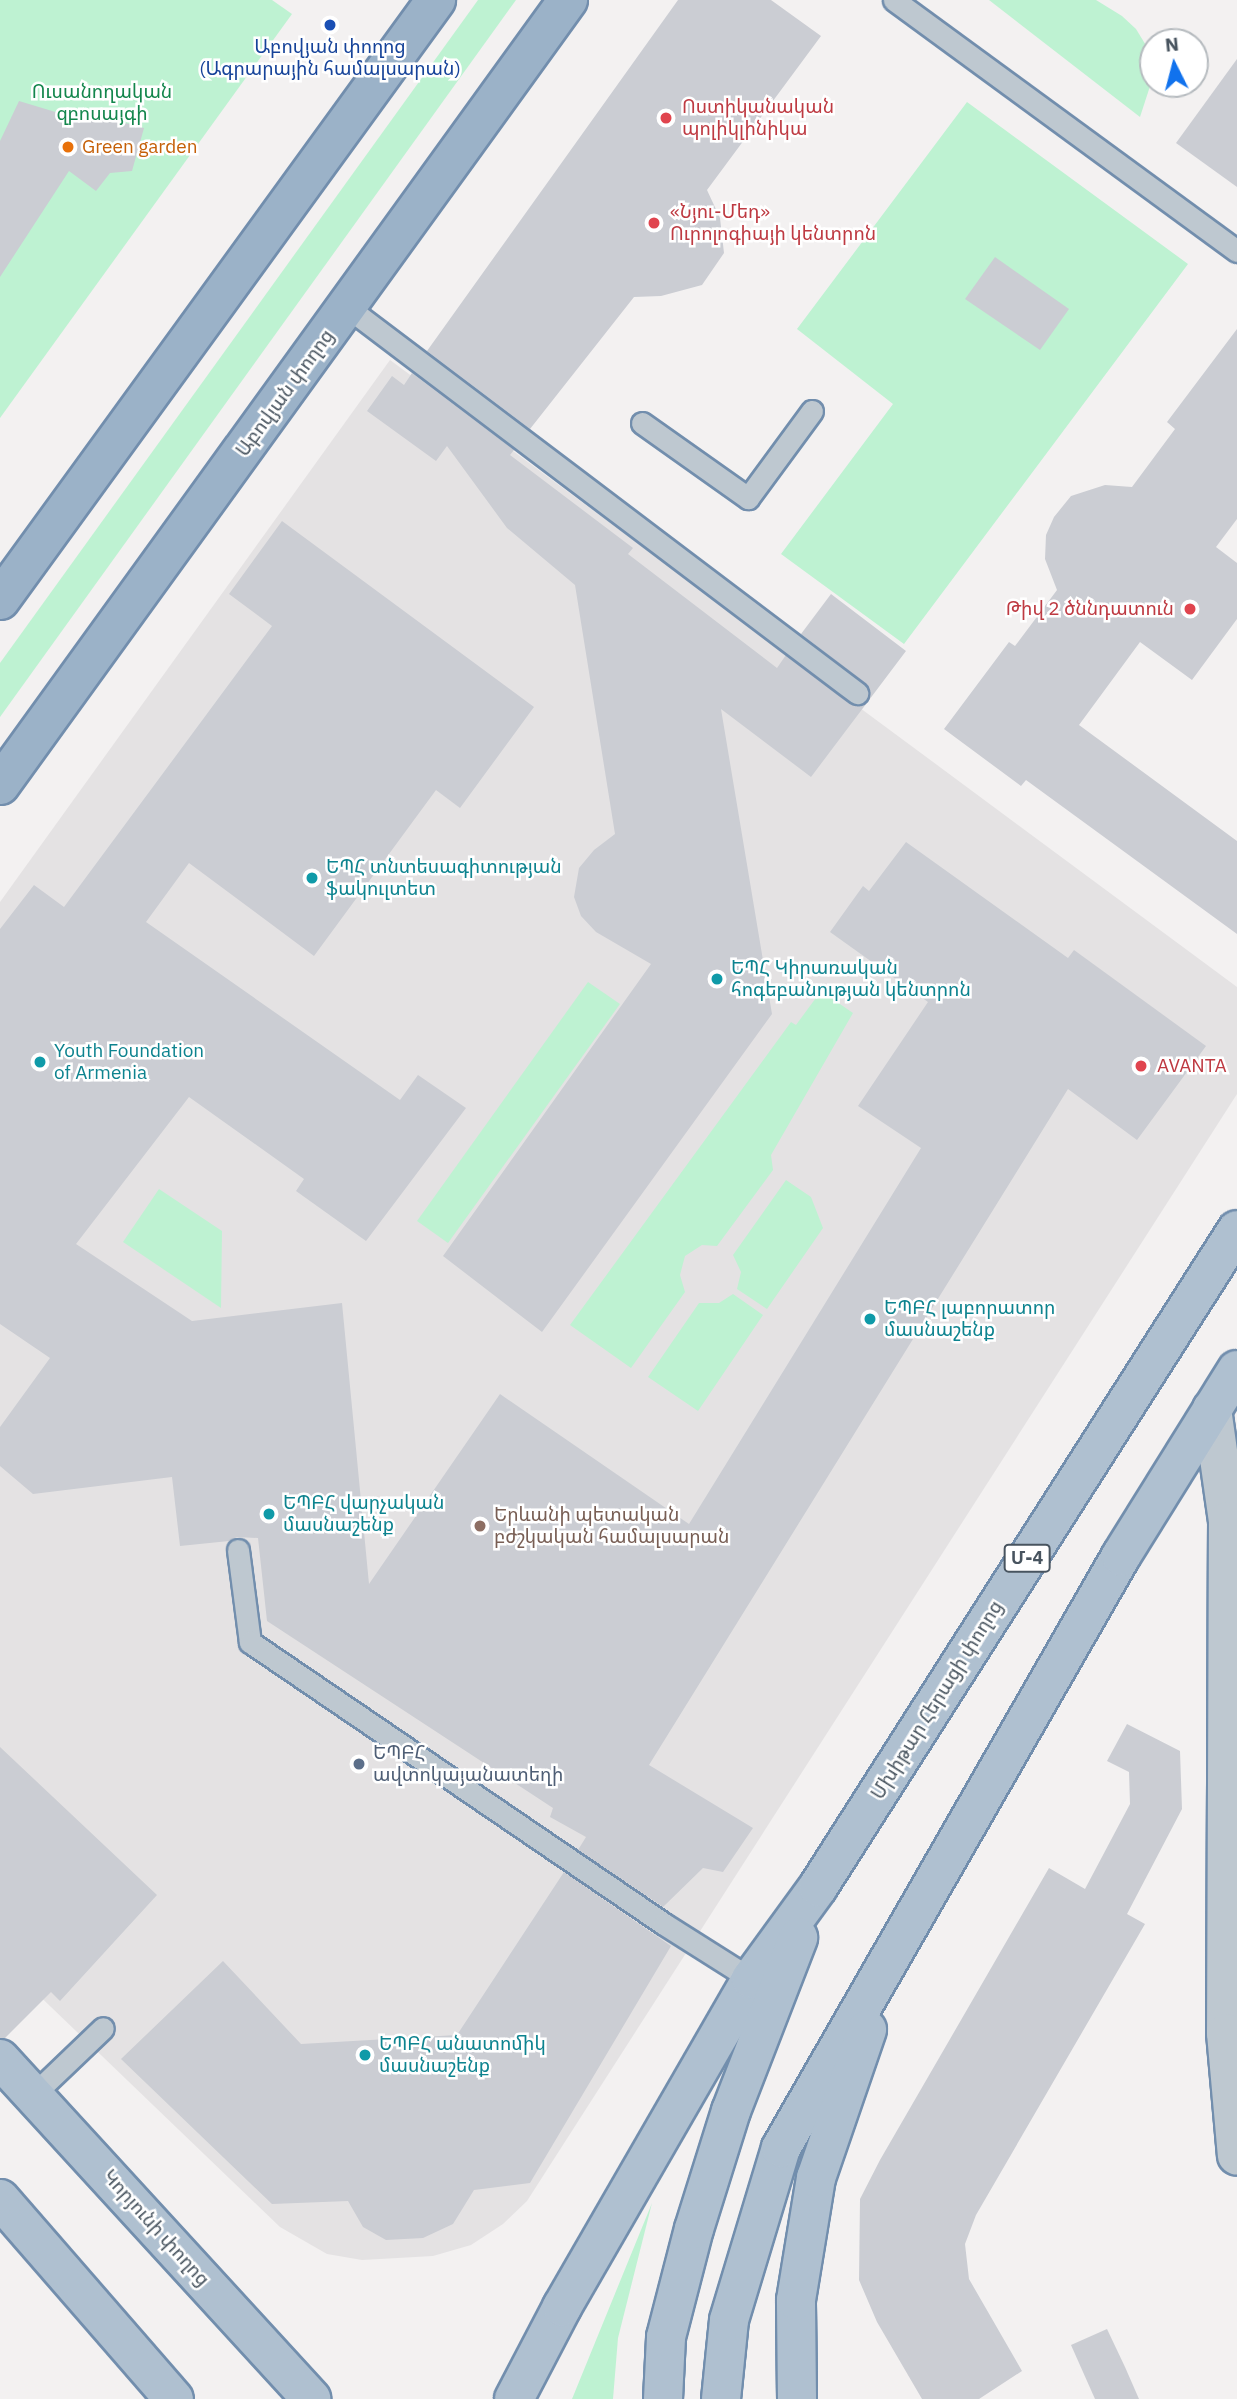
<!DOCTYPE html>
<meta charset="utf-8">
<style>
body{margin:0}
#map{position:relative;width:1237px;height:2399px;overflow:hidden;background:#f3f1f1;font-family:"IBM Plex Sans","Noto Sans Armenian",sans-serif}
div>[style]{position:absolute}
.education>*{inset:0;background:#e4e2e3}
.green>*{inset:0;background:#bef2d2}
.building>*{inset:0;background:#cbcdd3}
.roads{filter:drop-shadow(2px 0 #728ead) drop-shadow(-2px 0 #728ead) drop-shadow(0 2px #728ead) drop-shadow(0 -2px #728ead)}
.service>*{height:21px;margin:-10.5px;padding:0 10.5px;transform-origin:10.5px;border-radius:10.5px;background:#bec8d0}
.minor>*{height:38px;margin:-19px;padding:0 19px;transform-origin:19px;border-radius:19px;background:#bec8d0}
.primary>*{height:38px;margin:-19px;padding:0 19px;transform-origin:19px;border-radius:19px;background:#afc0d0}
.trunk>*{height:38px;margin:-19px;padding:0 19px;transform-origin:19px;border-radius:19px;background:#9bb2c8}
.dots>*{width:19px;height:19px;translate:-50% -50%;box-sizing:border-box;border:4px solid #fff;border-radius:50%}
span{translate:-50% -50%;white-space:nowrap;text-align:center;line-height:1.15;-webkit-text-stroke:5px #fff;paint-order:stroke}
.shield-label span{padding:2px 5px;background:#fff;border:2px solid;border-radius:5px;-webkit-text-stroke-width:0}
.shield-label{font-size:18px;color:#48545f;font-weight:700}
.transit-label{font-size:19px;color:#164399}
.park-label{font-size:19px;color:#13864c}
.health-label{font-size:19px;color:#be3a42}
.left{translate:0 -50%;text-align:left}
.right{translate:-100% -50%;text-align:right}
.food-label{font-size:19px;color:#c56008}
.street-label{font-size:19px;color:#48545f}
.culture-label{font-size:19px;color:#0d838f}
.education-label{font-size:19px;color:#785e54}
.service-label{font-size:19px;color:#4e5e75}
.north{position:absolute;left:1139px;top:28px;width:70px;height:70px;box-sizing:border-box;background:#fff;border:2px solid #b6bbbf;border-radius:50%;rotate:354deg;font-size:19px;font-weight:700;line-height:28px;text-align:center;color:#48545f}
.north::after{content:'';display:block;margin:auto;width:24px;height:32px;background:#1172ed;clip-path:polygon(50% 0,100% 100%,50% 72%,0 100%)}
</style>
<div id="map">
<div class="education">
<div style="clip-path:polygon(390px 360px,1237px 987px,1237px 1094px,527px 2201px,503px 2224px,471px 2245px,433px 2256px,362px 2260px,327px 2254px,280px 2227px,0 1958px,0 902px)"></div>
</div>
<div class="green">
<div style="clip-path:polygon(0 0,272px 0,292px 14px,0 418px)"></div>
<div style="clip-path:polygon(478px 0,516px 0,0 717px,0 663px)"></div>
<div style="clip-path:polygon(989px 0,1096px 0,1122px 16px,1136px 29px,1147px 47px,1153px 77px,1140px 117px)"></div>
<div style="clip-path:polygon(967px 102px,1188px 264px,904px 644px,781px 554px,893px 404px,797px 329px)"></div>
<div style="clip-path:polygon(588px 982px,620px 1004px,448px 1243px,417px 1221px)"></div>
<div style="clip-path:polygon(821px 991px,853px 1013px,771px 1155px,773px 1170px,717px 1246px,702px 1245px,685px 1256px,680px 1275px,685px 1292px,631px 1368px,570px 1325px,791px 1022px,796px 1025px)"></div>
<div style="clip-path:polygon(786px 1180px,811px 1197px,823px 1228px,767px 1309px,737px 1289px,741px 1272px,733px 1255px)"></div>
<div style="clip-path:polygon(159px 1189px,222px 1231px,221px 1308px,123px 1242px)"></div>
<div style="clip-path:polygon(733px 1294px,763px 1315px,698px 1411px,648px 1377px,699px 1303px,719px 1303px)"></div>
<div style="clip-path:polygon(652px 2203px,618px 2338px,613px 2399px,572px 2399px)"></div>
</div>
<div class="building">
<div style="clip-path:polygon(678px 0,771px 0,821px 36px,707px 190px,720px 218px,724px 253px,702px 285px,661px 296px,634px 297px,530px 429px,427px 351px)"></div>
<div style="clip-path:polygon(1237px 59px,1237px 187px,1176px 143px)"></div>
<div style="clip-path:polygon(19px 101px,72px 117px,74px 109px,144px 128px,132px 171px,110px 173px,96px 191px,69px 171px,0 277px,0 141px)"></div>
<div style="clip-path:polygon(995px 257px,1069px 309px,1040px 350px,965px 299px)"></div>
<div style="clip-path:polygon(1237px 329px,1237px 519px,1216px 547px,1237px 563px,1237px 619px,1192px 680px,1140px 642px,1079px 725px,1237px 841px,1237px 934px,1026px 780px,1021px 786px,944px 729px,1009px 642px,1015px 646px,1057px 590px,1045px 559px,1046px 535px,1054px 517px,1071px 496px,1105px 485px,1132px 487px,1175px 429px,1167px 422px)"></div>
<div style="clip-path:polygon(412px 373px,514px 450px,510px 455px,633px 548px,628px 554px,777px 668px,786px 655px,850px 704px,861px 705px,868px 700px,869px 689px,865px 683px,801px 634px,831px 594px,906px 651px,811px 777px,721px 709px,772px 1014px,542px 1332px,443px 1256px,651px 964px,596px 932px,581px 916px,574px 897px,579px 868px,594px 850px,615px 834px,575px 585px,507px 528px,447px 446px,436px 461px,367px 411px,392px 376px,404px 385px)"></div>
<div style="clip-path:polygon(282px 521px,534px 707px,460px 808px,436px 790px,314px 956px,189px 863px,146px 922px,400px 1100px,418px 1075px,466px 1108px,366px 1241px,296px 1191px,304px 1179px,189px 1097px,76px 1244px,192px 1321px,342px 1303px,369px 1584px,500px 1394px,689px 1524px,921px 1148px,858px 1106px,928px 1002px,830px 932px,863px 886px,869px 891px,906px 842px,1068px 958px,1074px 950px,1206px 1046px,1137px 1140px,1068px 1089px,649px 1765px,753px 1828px,723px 1872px,703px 1868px,663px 1907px,578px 1850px,586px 1837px,550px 1817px,553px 1808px,267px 1621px,258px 1538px,237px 1537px,229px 1541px,180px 1546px,172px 1477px,33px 1494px,0 1466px,0 1427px,50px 1358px,0 1324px,0 929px,34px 885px,64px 907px,272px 626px,229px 594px)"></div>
<div style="clip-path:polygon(1127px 1724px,1180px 1751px,1182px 1809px,1127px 1914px,1145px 1924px,976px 2215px,965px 2244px,969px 2279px,1022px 2371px,979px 2399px,922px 2399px,877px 2322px,859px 2280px,860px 2199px,880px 2160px,1049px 1868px,1085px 1889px,1130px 1804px,1129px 1772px,1107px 1761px)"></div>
<div style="clip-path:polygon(0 1747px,157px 1895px,60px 2001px,51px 1992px,5px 2038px,0 2038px)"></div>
<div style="clip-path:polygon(564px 1872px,671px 1946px,530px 2183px,474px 2190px,453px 2224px,423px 2238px,386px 2240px,363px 2227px,348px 2201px,272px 2204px,121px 2059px,223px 1961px,301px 2044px,457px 2035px)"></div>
<div style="clip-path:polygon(1107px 2329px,1125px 2367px,1139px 2399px,1095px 2399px,1071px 2345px)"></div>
</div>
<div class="roads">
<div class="service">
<div style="left:894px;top:0;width:425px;rotate:36.2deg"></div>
<div style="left:347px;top:307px;width:640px;rotate:37.12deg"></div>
<div style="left:642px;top:423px;width:130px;rotate:35.3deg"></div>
<div style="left:748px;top:498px;width:108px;rotate:-53.7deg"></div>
<div style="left:238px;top:1550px;width:93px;rotate:82.6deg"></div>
<div style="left:250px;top:1642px;width:501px;rotate:34.26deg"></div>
<div style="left:664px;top:1924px;width:103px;rotate:32.3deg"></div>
<div style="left:34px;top:2094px;width:95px;rotate:-43.7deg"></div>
</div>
<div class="minor">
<div style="left:1212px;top:1409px;width:113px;rotate:81.9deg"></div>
<div style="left:1228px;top:1521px;width:512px;rotate:90.22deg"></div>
<div style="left:1226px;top:2033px;width:123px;rotate:84.9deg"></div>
</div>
<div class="primary">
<div style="left:0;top:2059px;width:461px;rotate:47.5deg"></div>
<div style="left:0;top:2199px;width:265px;rotate:49deg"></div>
<div style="left:514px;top:2399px;width:104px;rotate:-62.4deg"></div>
<div style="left:562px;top:2307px;width:379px;rotate:-60deg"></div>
<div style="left:751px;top:1979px;width:114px;rotate:-53.9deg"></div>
<div style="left:818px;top:1887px;width:779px;rotate:-57.47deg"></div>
<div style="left:663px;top:2399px;width:62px;rotate:-87.2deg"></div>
<div style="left:666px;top:2337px;width:112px;rotate:-75.5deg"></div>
<div style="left:694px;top:2229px;width:124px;rotate:-72.6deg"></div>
<div style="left:731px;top:2111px;width:186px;rotate:-68.8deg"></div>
<div style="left:721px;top:2399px;width:79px;rotate:-84.2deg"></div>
<div style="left:729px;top:2320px;width:180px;rotate:-73.2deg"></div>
<div style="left:781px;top:2148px;width:683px;rotate:-60.13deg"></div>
<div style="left:1121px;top:1556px;width:219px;rotate:-58.1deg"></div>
<div style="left:797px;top:2399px;width:99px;rotate:-90.6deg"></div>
<div style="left:796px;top:2300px;width:124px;rotate:-80.7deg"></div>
<div style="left:816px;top:2178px;width:157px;rotate:-71deg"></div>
</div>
<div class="trunk">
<div style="left:0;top:600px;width:742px;rotate:-54deg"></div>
<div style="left:0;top:785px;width:969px;rotate:-54.11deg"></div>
</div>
</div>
<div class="dots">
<div style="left:330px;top:25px;background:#1a4fb4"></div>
<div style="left:666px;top:118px;background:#e0444e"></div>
<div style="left:68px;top:147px;background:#e8710a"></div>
<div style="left:654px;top:223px;background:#e0444e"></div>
<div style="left:1190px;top:609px;background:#e0444e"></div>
<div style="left:312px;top:878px;background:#0f9aa8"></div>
<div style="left:717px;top:979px;background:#0f9aa8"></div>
<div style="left:40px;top:1062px;background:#0f9aa8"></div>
<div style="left:1141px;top:1066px;background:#e0444e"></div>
<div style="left:870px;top:1319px;background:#0f9aa8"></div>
<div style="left:269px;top:1514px;background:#0f9aa8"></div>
<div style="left:480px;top:1526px;background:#8d6e63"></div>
<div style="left:359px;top:1764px;background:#5c6f8a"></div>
<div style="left:365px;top:2055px;background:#0f9aa8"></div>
</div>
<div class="shield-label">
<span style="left:1027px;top:1558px">Մ-4</span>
</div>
<div class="transit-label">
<span style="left:330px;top:58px">Աբովյան փողոց<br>(Ագրարային համալսարան)</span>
</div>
<div class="park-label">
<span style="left:102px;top:103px">Ուսանողական<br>զբոսայգի</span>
</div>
<div class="health-label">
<span class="left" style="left:682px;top:118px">Ոստիկանական<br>պոլիկլինիկա</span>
<span class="left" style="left:670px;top:223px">«Նյու-Մեդ»<br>Ուրոլոգիայի կենտրոն</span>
<span class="right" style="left:1174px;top:609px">Թիվ 2 ծննդատուն</span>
<span class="left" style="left:1157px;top:1066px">AVANTA</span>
</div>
<div class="food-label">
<span class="left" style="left:82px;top:147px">Green garden</span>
</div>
<div class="street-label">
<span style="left:285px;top:393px;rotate:-54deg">Աբովյան փողոց</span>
<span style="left:937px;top:1700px;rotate:-58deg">Մխիթար Հերացի փողոց</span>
<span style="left:156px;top:2228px;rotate:48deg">Կորյունի փողոց</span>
</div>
<div class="culture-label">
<span class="left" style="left:326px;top:878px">ԵՊՀ տնտեսագիտության<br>ֆակուլտետ</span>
<span class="left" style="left:731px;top:979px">ԵՊՀ Կիրառական<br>հոգեբանության կենտրոն</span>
<span class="left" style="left:54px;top:1062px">Youth Foundation<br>of Armenia</span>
<span class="left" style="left:884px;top:1319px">ԵՊԲՀ լաբորատոր<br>մասնաշենք</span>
<span class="left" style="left:283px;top:1514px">ԵՊԲՀ վարչական<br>մասնաշենք</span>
<span class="left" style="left:379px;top:2055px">ԵՊԲՀ անատոմիկ<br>մասնաշենք</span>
</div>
<div class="education-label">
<span class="left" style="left:494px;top:1526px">Երևանի պետական<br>բժշկական համալսարան</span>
</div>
<div class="service-label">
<span class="left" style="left:373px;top:1764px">ԵՊԲՀ<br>ավտոկայանատեղի</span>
</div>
<div class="north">N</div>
</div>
